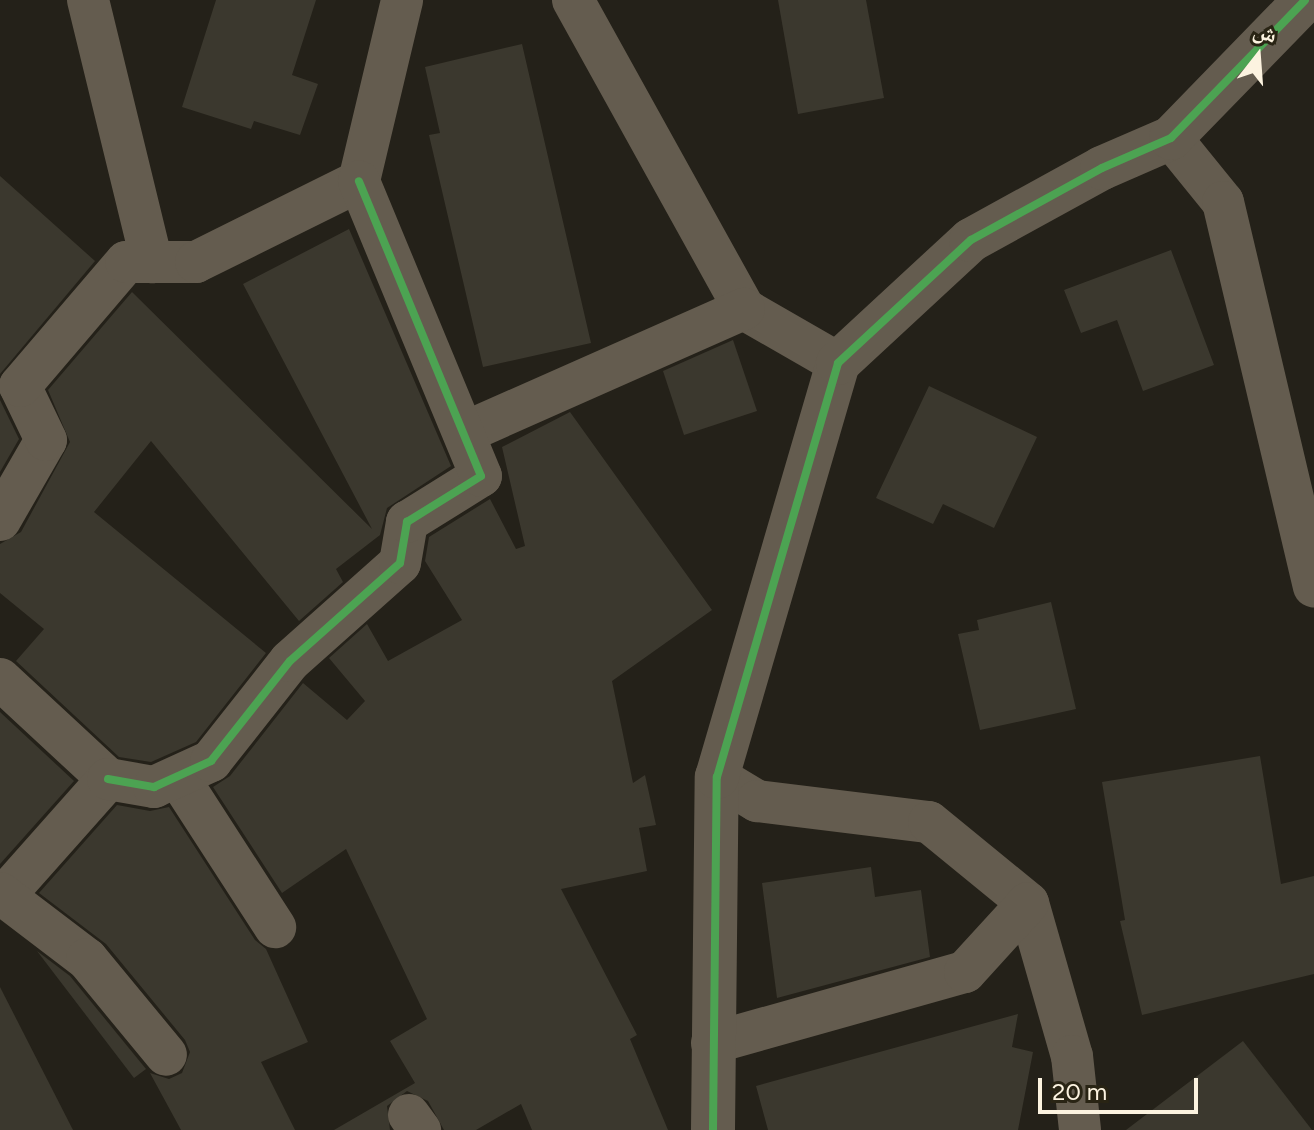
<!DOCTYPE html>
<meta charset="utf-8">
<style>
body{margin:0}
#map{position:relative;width:1314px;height:1130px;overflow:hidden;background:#242119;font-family:Figtree,"Noto Naskh Arabic",sans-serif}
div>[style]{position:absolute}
.building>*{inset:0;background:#3b382e}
.minor>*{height:42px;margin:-21px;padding:0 21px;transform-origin:21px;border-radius:21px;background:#645c4f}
.tertiary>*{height:44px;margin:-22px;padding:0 22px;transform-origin:22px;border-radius:22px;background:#645c4f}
.cycleway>*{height:8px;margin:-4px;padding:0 4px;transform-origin:4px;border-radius:4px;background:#4ca352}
span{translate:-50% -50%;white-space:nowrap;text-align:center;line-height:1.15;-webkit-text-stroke:8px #292414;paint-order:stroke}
.north{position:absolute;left:1218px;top:16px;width:80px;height:80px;-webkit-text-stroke:6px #292414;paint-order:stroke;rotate:17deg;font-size:22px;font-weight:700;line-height:32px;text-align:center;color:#fcf3e0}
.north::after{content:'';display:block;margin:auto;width:28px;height:36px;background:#fcf3e0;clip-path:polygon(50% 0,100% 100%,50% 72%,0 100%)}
.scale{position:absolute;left:1038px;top:1078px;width:160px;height:36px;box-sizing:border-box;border:4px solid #fcf3e0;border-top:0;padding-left:10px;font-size:24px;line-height:28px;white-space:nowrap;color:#fcf3e0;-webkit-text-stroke:6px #292414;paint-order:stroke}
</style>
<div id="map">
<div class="building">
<div style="clip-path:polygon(216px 0,316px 0,292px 75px,318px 84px,300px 135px,254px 121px,251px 129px,182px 107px)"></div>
<div style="clip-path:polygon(778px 0,866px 0,884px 98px,798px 114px)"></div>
<div style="clip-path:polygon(522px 44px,591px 343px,483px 367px,429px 135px,440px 133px,425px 67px)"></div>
<div style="clip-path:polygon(0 176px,95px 261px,0 374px)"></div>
<div style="clip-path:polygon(349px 229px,451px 466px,387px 508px,380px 535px,336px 569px,343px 582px,299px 621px,151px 441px,94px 512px,266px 653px,196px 742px,151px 762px,119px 757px,16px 661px,44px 629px,0 593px,0 544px,21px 532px,70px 442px,48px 390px,132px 292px,372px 529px,243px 284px)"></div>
<div style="clip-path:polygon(1171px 250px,1214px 365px,1143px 391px,1117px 320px,1081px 333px,1064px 290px)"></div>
<div style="clip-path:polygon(733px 340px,757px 411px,684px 435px,663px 371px)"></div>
<div style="clip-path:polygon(929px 386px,1037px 437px,994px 528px,943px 504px,933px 524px,876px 498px)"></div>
<div style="clip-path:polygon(0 400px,19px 439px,0 472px)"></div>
<div style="clip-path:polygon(570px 412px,712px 610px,612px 681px,633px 783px,645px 775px,656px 825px,639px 828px,647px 871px,561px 889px,637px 1035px,630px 1039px,668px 1130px,532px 1130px,521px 1104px,476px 1130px,444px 1130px,428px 1101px,407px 1091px,387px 1106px,390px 1130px,334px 1130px,415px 1083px,390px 1041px,427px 1019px,346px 849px,282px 893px,213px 787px,230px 776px,303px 683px,347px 720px,365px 701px,329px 658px,367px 624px,388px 661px,462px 620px,425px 561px,429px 537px,490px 499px,516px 549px,525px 546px,502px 447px)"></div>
<div style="clip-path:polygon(1051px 602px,1076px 709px,980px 730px,958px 634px,979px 630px,977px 620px)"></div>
<div style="clip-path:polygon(0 712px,74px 781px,0 864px)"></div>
<div style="clip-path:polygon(1260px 756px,1281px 884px,1314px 876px,1314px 974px,1142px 1015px,1120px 921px,1125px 920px,1102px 782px)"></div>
<div style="clip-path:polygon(117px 805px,150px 811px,169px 807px,255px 940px,266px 949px,308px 1042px,261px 1062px,295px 1130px,181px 1130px,150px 1073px,169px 1079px,182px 1073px,190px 1052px,185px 1040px,106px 944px,39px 893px)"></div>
<div style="clip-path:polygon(871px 867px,875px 897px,921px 890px,930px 957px,777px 998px,762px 883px)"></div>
<div style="clip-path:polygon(37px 951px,70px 976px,146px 1069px,134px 1078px)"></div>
<div style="clip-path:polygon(0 987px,73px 1130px,0 1130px)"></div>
<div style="clip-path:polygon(1018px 1014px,1012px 1047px,1033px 1052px,1018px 1130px,768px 1130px,756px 1086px)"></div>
<div style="clip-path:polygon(1243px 1041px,1312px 1130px,1126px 1130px)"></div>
</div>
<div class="minor">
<div style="left:88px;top:0;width:270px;rotate:76.3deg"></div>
<div style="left:573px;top:0;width:353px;rotate:61deg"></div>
<div style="left:744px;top:309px;width:108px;rotate:29.9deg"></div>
<div style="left:1171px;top:138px;width:82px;rotate:50.9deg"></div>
<div style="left:1223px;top:202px;width:395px;rotate:76.7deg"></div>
<div style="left:466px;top:432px;width:304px;rotate:-23.9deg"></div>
<div style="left:0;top:520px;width:92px;rotate:-60.1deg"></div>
<div style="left:46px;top:440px;width:60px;rotate:-115.7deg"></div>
<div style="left:20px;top:386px;width:163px;rotate:-49.5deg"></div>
<div style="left:126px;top:262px;width:70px"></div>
<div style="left:196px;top:262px;width:182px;rotate:-26.4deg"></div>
<div style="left:359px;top:181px;width:186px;rotate:-76.6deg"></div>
<div style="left:0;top:679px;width:147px;rotate:42.8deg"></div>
<div style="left:108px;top:779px;width:157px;rotate:131.6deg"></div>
<div style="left:178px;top:777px;width:179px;rotate:57.1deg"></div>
<div style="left:717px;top:777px;width:47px;rotate:31deg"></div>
<div style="left:757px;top:801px;width:173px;rotate:7deg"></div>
<div style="left:929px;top:822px;width:128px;rotate:39.3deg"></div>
<div style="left:1028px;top:903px;width:159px;rotate:74deg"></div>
<div style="left:1072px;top:1056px;width:74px;rotate:83.8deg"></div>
<div style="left:108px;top:779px;width:47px;rotate:9.9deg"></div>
<div style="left:154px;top:787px;width:63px;rotate:-24.5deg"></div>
<div style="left:211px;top:761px;width:127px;rotate:-51.7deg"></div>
<div style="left:290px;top:661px;width:147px;rotate:-41.7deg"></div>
<div style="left:400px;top:563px;width:42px;rotate:-80.3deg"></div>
<div style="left:407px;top:522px;width:87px;rotate:-31.9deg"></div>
<div style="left:481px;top:476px;width:319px;rotate:-112.5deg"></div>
<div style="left:0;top:893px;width:109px;rotate:37.2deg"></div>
<div style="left:87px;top:959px;width:124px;rotate:50.5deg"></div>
<div style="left:712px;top:1043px;width:263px;rotate:-15.7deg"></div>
<div style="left:965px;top:972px;width:93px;rotate:-47.6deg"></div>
<div style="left:409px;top:1115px;width:19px;rotate:54deg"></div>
</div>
<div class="tertiary">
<div style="left:713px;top:1130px;width:353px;rotate:-89.4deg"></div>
<div style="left:717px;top:777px;width:431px;rotate:-73.7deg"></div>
<div style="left:838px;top:363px;width:181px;rotate:-42.8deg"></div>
<div style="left:971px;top:240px;width:149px;rotate:-28.8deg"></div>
<div style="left:1102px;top:168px;width:75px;rotate:-23.5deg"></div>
<div style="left:1171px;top:138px;width:192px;rotate:-45.8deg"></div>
</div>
<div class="cycleway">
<div style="left:108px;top:779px;width:47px;rotate:9.9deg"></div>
<div style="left:154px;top:787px;width:63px;rotate:-24.5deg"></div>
<div style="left:211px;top:761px;width:127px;rotate:-51.7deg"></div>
<div style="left:290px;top:661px;width:147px;rotate:-41.7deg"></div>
<div style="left:400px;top:563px;width:42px;rotate:-80.3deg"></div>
<div style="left:407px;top:522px;width:87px;rotate:-31.9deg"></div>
<div style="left:481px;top:476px;width:319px;rotate:-112.5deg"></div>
<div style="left:713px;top:1130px;width:353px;rotate:-89.4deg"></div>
<div style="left:717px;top:777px;width:431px;rotate:-73.7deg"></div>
<div style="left:838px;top:363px;width:181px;rotate:-42.8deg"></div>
<div style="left:971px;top:240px;width:149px;rotate:-28.8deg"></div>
<div style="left:1102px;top:168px;width:75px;rotate:-23.5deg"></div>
<div style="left:1171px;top:138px;width:192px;rotate:-45.8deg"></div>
</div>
<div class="north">ش</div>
<div class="scale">20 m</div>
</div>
